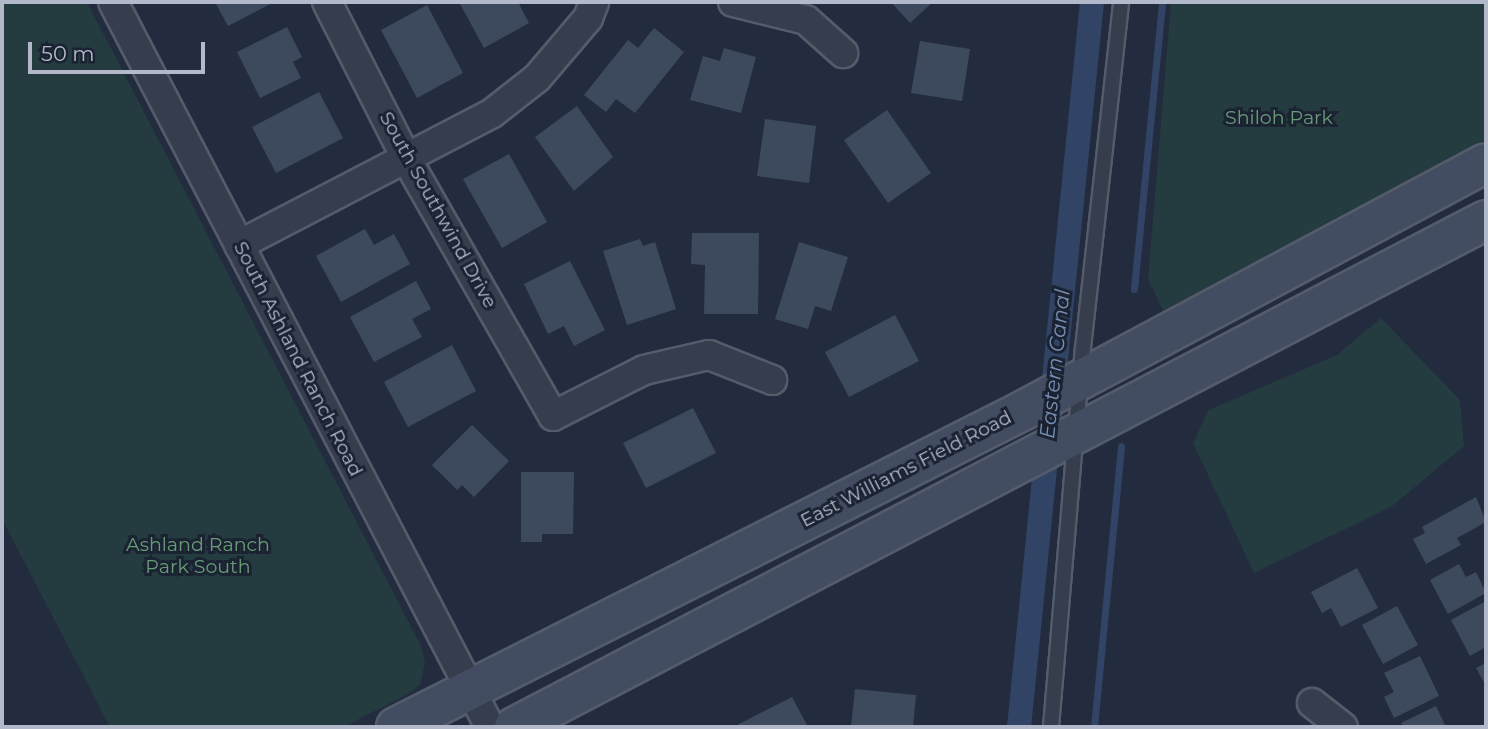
<!DOCTYPE html>
<style>
body{margin:0}
#map{position:relative;width:1488px;height:729px;overflow:hidden;background:#222c3e;font-family:Montserrat,sans-serif}
div>[style]{position:absolute}
.green>*{inset:0;background:#243b3f}
.stream>*{height:7px;margin:-3.5px;padding:0 3.5px;transform-origin:3.5px;border-radius:3.5px;background:#324465}
.canal>*{height:24px;margin:-12px;padding:0 12px;transform-origin:12px;border-radius:12px;background:#324465}
.building>*{inset:0;background:#3d4a5e}
.roads{filter:drop-shadow(2px 0 #545c6c) drop-shadow(-2px 0 #545c6c) drop-shadow(0 2px #545c6c) drop-shadow(0 -2px #545c6c)}
.service>*{height:14px;margin:-7px;padding:0 7px;transform-origin:7px;border-radius:7px;background:#363e4e}
.minor>*{height:28px;margin:-14px;padding:0 14px;transform-origin:14px;border-radius:14px;background:#363e4e}
.secondary>*{height:38px;margin:-19px;padding:0 19px;transform-origin:19px;border-radius:19px;background:#434d62}
span{translate:-50% -50%;white-space:nowrap;text-align:center;line-height:1.15;-webkit-text-stroke:6px #1b2333;paint-order:stroke}
.park-label{font-size:19px;color:#679c76}
.street-label{font-size:19px;color:#b1b9ca}
.water-label{font-size:21px;color:#778eb3;font-style:italic}
.frame{position:absolute;inset:0;border:4px solid #b1b9ca;pointer-events:none}
.scale{position:absolute;left:28px;top:42px;width:177px;height:32px;box-sizing:border-box;border:4px solid #b1b9ca;border-top:0;padding-left:9px;font-size:21px;line-height:24px;white-space:nowrap;color:#b1b9ca;-webkit-text-stroke:5px #1b2333;paint-order:stroke}
</style>
<div id="map">
<div class="green">
<div style="clip-path:polygon(2px 2px,87px 2px,421px 646px,425px 663px,420px 685px,408px 694px,344px 727px,110px 727px,2px 519px)"></div>
<div style="clip-path:polygon(1171px 2px,1486px 2px,1486px 139px,1163px 311px,1148px 279px)"></div>
<div style="clip-path:polygon(1381px 318px,1460px 400px,1464px 446px,1391px 507px,1254px 573px,1193px 443px,1209px 410px,1337px 355px)"></div>
</div>
<div class="stream">
<div style="left:1134px;top:289px;width:288px;rotate:-84.4deg"></div>
<div style="left:1094px;top:727px;width:282px;rotate:-84.5deg"></div>
</div>
<div class="canal">
<div style="left:1019px;top:727px;width:729px;rotate:-84.25deg"></div>
</div>
<div class="building">
<div style="clip-path:polygon(215px 2px,274px 2px,228px 26px)"></div>
<div style="clip-path:polygon(459px 2px,518px 2px,529px 23px,484px 48px)"></div>
<div style="clip-path:polygon(891px 2px,933px 2px,910px 23px)"></div>
<div style="clip-path:polygon(427px 5px,463px 73px,417px 98px,381px 30px)"></div>
<div style="clip-path:polygon(287px 27px,302px 57px,293px 62px,301px 78px,260px 98px,237px 52px)"></div>
<div style="clip-path:polygon(654px 28px,684px 52px,635px 113px,616px 99px,606px 112px,584px 95px,628px 40px,638px 48px)"></div>
<div style="clip-path:polygon(920px 41px,970px 49px,962px 101px,911px 93px)"></div>
<div style="clip-path:polygon(724px 48px,756px 57px,741px 113px,690px 100px,703px 56px,720px 61px)"></div>
<div style="clip-path:polygon(319px 92px,343px 138px,276px 173px,252px 127px)"></div>
<div style="clip-path:polygon(577px 106px,613px 157px,574px 191px,535px 137px)"></div>
<div style="clip-path:polygon(887px 110px,931px 173px,888px 203px,844px 140px)"></div>
<div style="clip-path:polygon(765px 119px,816px 126px,809px 183px,757px 176px)"></div>
<div style="clip-path:polygon(509px 154px,547px 222px,502px 248px,463px 179px)"></div>
<div style="clip-path:polygon(365px 229px,374px 245px,394px 234px,410px 264px,341px 302px,316px 256px)"></div>
<div style="clip-path:polygon(692px 233px,759px 233px,758px 314px,704px 314px,705px 265px,691px 264px)"></div>
<div style="clip-path:polygon(640px 239px,643px 246px,655px 242px,676px 309px,627px 325px,603px 251px)"></div>
<div style="clip-path:polygon(799px 242px,848px 257px,831px 311px,815px 306px,808px 329px,775px 319px)"></div>
<div style="clip-path:polygon(570px 261px,605px 330px,574px 346px,564px 326px,548px 334px,524px 284px)"></div>
<div style="clip-path:polygon(416px 281px,431px 309px,412px 319px,422px 337px,374px 362px,350px 317px)"></div>
<div style="clip-path:polygon(895px 315px,919px 361px,849px 397px,825px 352px)"></div>
<div style="clip-path:polygon(452px 345px,476px 391px,408px 427px,384px 382px)"></div>
<div style="clip-path:polygon(693px 408px,716px 453px,646px 488px,623px 443px)"></div>
<div style="clip-path:polygon(472px 425px,509px 461px,474px 497px,462px 485px,457px 490px,432px 465px)"></div>
<div style="clip-path:polygon(521px 472px,574px 472px,573px 534px,542px 534px,542px 542px,521px 542px)"></div>
<div style="clip-path:polygon(1476px 497px,1486px 522px,1457px 538px,1461px 545px,1426px 564px,1413px 539px,1425px 533px,1422px 527px)"></div>
<div style="clip-path:polygon(1459px 564px,1466px 577px,1476px 572px,1486px 593px,1448px 614px,1430px 580px)"></div>
<div style="clip-path:polygon(1357px 568px,1378px 608px,1341px 627px,1331px 608px,1322px 613px,1311px 592px)"></div>
<div style="clip-path:polygon(1486px 601px,1486px 647px,1470px 656px,1451px 620px)"></div>
<div style="clip-path:polygon(1397px 606px,1418px 645px,1383px 664px,1362px 625px)"></div>
<div style="clip-path:polygon(1420px 656px,1439px 696px,1394px 718px,1384px 697px,1394px 692px,1384px 673px)"></div>
<div style="clip-path:polygon(1486px 663px,1486px 686px,1476px 668px)"></div>
<div style="clip-path:polygon(855px 689px,916px 695px,913px 727px,851px 727px)"></div>
<div style="clip-path:polygon(792px 697px,808px 727px,733px 727px)"></div>
<div style="clip-path:polygon(1436px 706px,1446px 727px,1404px 727px,1401px 723px)"></div>
</div>
<div class="roads">
<div class="service">
<div style="left:1051px;top:727px;width:380px;rotate:-85.2deg"></div>
<div style="left:1083px;top:348px;width:348px;rotate:-83.7deg"></div>
</div>
<div class="minor">
<div style="left:113px;top:2px;width:817px;rotate:62.53deg"></div>
<div style="left:327px;top:2px;width:175px;rotate:63.1deg"></div>
<div style="left:406px;top:158px;width:297px;rotate:60.3deg"></div>
<div style="left:553px;top:416px;width:102px;rotate:-26.8deg"></div>
<div style="left:644px;top:370px;width:67px;rotate:-13deg"></div>
<div style="left:709px;top:355px;width:68px;rotate:21.6deg"></div>
<div style="left:733px;top:2px;width:75px;rotate:13.9deg"></div>
<div style="left:806px;top:20px;width:50px;rotate:41.7deg"></div>
<div style="left:239px;top:245px;width:284px;rotate:-27.5deg"></div>
<div style="left:491px;top:114px;width:58px;rotate:-38deg"></div>
<div style="left:537px;top:78px;width:79px;rotate:-49.6deg"></div>
<div style="left:588px;top:18px;width:17px;rotate:-69deg"></div>
<div style="left:1312px;top:703px;width:39px;rotate:38deg"></div>
</div>
<div class="secondary">
<div style="left:396px;top:727px;width:701px;rotate:-26.78deg"></div>
<div style="left:1022px;top:411px;width:526px;rotate:-28.12deg"></div>
<div style="left:514px;top:727px;width:1096px;rotate:-27.55deg"></div>
</div>
</div>
<div class="park-label">
<span style="left:1279px;top:118px">Shiloh Park</span>
<span style="left:198px;top:556px">Ashland Ranch<br>Park South</span>
</div>
<div class="street-label">
<span style="left:438px;top:210px;rotate:61deg">South Southwind Drive</span>
<span style="left:298px;top:359px;rotate:63deg">South Ashland Ranch Road</span>
<span style="left:906px;top:469px;rotate:-27deg">East Williams Field Road</span>
</div>
<div class="water-label">
<span style="left:1055px;top:364px;rotate:-84deg">Eastern Canal</span>
</div>
<div class="frame"></div>
<div class="scale">50 m</div>
</div>
